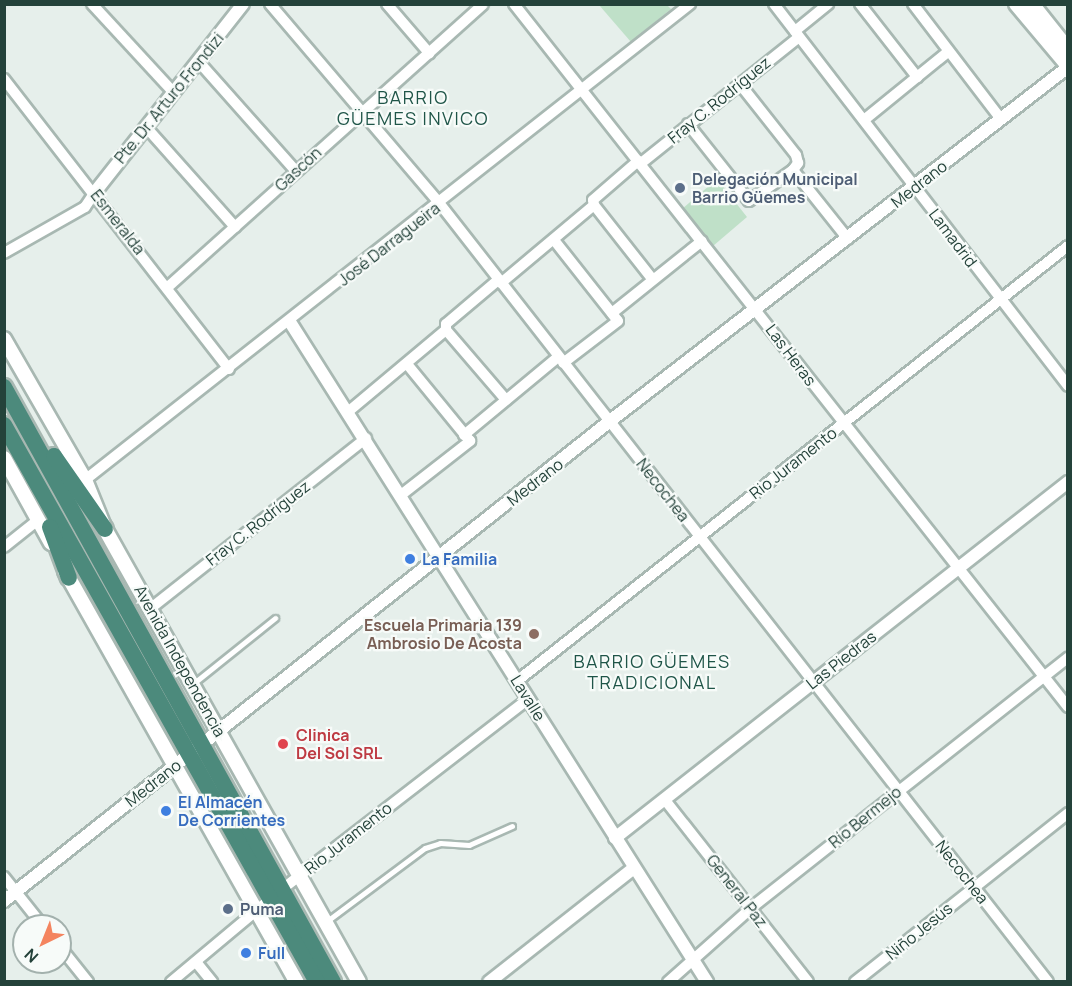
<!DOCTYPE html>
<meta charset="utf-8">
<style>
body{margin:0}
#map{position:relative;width:1072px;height:986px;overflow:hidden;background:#e6efeb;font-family:Manrope,sans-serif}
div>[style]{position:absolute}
.green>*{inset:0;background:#bfe0c8}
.roads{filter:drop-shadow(2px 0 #a8b8b2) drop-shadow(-2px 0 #a8b8b2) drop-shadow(0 2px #a8b8b2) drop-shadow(0 -2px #a8b8b2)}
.service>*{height:5px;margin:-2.5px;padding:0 2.5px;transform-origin:2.5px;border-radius:2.5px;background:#fff}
.minor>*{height:10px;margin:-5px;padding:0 5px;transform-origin:5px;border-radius:5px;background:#fff}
.tertiary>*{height:12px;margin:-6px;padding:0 6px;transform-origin:6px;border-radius:6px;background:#fff}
.secondary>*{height:14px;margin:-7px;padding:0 7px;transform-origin:7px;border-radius:7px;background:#fff}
.trunk>*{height:16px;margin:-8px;padding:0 8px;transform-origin:8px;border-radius:8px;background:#4c8a7c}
.dots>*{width:16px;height:16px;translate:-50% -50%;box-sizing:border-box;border:3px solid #f7fbf9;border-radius:50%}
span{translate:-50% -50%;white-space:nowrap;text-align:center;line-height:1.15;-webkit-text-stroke:4.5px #f7fbf9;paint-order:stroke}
.street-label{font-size:16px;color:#24423a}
.service-label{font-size:16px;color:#4e5e75;font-weight:700}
.left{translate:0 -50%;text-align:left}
.shop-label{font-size:16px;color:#366cbe;font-weight:700}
.education-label{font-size:16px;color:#785e54;font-weight:700}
.right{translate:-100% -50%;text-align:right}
.health-label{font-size:16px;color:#be3a42;font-weight:700}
.neighbourhood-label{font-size:18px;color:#1f5548;letter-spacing:1.5px}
.frame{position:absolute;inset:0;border:6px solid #24423a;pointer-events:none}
.north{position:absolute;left:12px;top:914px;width:60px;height:60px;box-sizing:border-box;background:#f7fbf9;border:2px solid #a3b1ad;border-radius:50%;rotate:223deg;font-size:16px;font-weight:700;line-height:24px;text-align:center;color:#24423a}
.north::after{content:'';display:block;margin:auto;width:21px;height:27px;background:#f4845f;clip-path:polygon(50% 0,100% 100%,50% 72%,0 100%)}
</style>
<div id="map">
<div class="green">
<div style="clip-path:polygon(599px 5px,667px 5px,671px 9px,631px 42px)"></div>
<div style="clip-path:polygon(717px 179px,747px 217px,713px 246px,682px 209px)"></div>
</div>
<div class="roads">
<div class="service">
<div style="left:194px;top:683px;width:104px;rotate:-38.7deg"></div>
<div style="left:327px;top:921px;width:122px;rotate:-36.7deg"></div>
<div style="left:425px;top:848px;width:16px;rotate:-18deg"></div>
<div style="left:440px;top:843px;width:29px;rotate:4deg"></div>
<div style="left:469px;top:845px;width:47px;rotate:-23.8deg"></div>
</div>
<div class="minor">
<div style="left:92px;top:4px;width:121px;rotate:47.3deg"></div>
<div style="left:270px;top:4px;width:262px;rotate:49.6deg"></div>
<div style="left:440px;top:204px;width:987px;rotate:51.99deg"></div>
<div style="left:387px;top:4px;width:65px;rotate:49.4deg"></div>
<div style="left:514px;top:4px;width:895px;rotate:51.76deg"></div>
<div style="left:774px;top:4px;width:482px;rotate:52.4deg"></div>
<div style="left:860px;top:4px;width:93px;rotate:52deg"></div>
<div style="left:913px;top:4px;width:145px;rotate:52.6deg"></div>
<div style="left:795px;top:31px;width:43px;rotate:-39.3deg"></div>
<div style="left:199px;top:62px;width:144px;rotate:48.4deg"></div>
<div style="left:4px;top:79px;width:367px;rotate:52.2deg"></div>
<div style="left:864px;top:120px;width:109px;rotate:-39.1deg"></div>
<div style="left:688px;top:124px;width:98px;rotate:51.6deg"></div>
<div style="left:749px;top:201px;width:54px;rotate:-35.2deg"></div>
<div style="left:793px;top:170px;width:9px;rotate:-54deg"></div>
<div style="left:798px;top:163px;width:8px;rotate:-104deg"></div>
<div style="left:796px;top:155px;width:90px;rotate:-128.3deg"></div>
<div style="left:146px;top:127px;width:134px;rotate:48.3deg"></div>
<div style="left:640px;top:164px;width:203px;rotate:-38.6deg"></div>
<div style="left:793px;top:170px;width:88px;rotate:51.4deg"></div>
<div style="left:594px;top:205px;width:95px;rotate:51.8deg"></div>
<div style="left:594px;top:205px;width:5px;rotate:-101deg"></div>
<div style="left:593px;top:200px;width:60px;rotate:-40.9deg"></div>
<div style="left:554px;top:240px;width:103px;rotate:51.7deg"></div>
<div style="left:618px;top:321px;width:69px;rotate:142.6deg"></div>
<div style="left:4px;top:253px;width:93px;rotate:-29.6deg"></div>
<div style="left:85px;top:207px;width:18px;rotate:-56deg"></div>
<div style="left:501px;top:283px;width:121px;rotate:-40deg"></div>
<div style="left:168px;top:287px;width:423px;rotate:-41.9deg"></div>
<div style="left:612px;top:313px;width:115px;rotate:-38.7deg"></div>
<div style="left:446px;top:330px;width:92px;rotate:49.4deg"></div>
<div style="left:349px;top:411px;width:126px;rotate:-39.9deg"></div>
<div style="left:446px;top:330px;width:6px;rotate:-90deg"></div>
<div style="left:446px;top:324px;width:68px;rotate:-40.2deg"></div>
<div style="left:464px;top:435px;width:122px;rotate:-39.7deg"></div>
<div style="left:85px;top:480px;width:770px;rotate:-38.19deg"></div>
<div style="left:401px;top:495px;width:88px;rotate:-38deg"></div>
<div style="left:470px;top:441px;width:99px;rotate:-129.3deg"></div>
<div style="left:4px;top:547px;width:43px;rotate:-38.5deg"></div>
<div style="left:151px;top:608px;width:274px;rotate:-38.3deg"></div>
<div style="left:517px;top:681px;width:702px;rotate:-38.29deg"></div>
<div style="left:665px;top:800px;width:231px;rotate:51.8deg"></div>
<div style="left:4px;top:877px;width:63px;rotate:51.5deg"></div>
<div style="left:60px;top:947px;width:45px;rotate:51.3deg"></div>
<div style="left:196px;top:962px;width:26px;rotate:51deg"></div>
<div style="left:171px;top:982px;width:143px;rotate:-39.9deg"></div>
<div style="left:281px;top:890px;width:312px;rotate:-37.7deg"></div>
<div style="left:668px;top:982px;width:111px;rotate:-41.7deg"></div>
<div style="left:751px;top:908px;width:404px;rotate:-38.3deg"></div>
<div style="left:855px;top:982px;width:272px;rotate:-38.4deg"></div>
</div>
<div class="tertiary">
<div style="left:95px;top:192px;width:239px;rotate:-51.8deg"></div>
<div style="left:290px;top:322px;width:781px;rotate:57.71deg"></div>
<div style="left:615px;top:838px;width:576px;rotate:-38.16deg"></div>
<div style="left:4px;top:901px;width:773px;rotate:-38.38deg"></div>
<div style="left:610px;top:421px;width:579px;rotate:-37.7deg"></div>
<div style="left:489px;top:982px;width:184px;rotate:-38.2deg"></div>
</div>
<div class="secondary">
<div style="left:1016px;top:4px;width:81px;rotate:50deg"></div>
<div style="left:1032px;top:4px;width:58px;rotate:51.3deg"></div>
<div style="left:4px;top:339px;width:163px;rotate:60.1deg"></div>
<div style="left:85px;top:480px;width:53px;rotate:67.8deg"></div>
<div style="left:105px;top:529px;width:519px;rotate:60.72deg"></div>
<div style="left:4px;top:458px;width:97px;rotate:61.1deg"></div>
<div style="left:65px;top:571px;width:472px;rotate:60.6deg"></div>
</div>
<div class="trunk">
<div style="left:4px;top:387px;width:680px;rotate:61.06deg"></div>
<div style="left:4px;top:425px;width:639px;rotate:60.67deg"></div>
<div style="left:54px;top:456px;width:89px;rotate:55.1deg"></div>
<div style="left:50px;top:527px;width:54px;rotate:69.6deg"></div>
</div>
</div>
<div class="dots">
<div style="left:680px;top:188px;background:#5c6f8a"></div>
<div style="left:410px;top:559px;background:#3f7fe0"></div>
<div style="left:534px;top:634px;background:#8d6e63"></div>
<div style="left:283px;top:744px;background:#e0444e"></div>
<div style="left:166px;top:811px;background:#3f7fe0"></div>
<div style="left:228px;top:909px;background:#5c6f8a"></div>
<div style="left:246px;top:953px;background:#3f7fe0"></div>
</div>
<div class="street-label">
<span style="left:169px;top:98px;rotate:-51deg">Pte. Dr. Arturo Frondizi</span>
<span style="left:719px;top:100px;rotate:-39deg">Fray C. Rodríguez</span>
<span style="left:298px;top:169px;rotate:-43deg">Gascón</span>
<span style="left:919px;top:184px;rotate:-38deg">Medrano</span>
<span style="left:118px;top:222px;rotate:52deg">Esmeralda</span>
<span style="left:953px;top:238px;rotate:53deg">Lamadrid</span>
<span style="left:389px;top:244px;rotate:-38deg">José Darragueira</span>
<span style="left:791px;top:355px;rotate:53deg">Las Heras</span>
<span style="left:793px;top:463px;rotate:-38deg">Rio Juramento</span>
<span style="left:535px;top:482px;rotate:-38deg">Medrano</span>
<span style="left:663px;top:490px;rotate:52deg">Necochea</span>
<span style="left:258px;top:523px;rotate:-38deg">Fray C. Rodríguez</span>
<span style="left:841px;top:660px;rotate:-38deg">Las Piedras</span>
<span style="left:180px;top:661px;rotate:61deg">Avenida Independencia</span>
<span style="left:528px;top:698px;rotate:58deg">Lavalle</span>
<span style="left:153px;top:783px;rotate:-38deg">Medrano</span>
<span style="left:865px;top:817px;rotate:-39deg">Río Bermejo</span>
<span style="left:348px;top:838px;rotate:-38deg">Rio Juramento</span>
<span style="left:962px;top:872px;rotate:52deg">Necochea</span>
<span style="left:737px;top:891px;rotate:52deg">General Paz</span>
<span style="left:919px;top:931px;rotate:-39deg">Niño Jesús</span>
</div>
<div class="service-label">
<span class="left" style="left:692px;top:188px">Delegación Municipal<br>Barrio Güemes</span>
<span class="left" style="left:240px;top:909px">Puma</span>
</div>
<div class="shop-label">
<span class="left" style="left:422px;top:559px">La Familia</span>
<span class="left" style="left:178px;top:811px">El Almacén<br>De Corrientes</span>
<span class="left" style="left:258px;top:953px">Full</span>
</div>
<div class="education-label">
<span class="right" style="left:522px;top:634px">Escuela Primaria 139<br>Ambrosio De Acosta</span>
</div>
<div class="health-label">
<span class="left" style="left:296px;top:744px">Clinica<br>Del Sol SRL</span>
</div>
<div class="neighbourhood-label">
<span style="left:413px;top:108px">BARRIO<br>GÜEMES INVICO</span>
<span style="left:652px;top:672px">BARRIO GÜEMES<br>TRADICIONAL</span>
</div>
<div class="frame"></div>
<div class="north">N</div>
</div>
